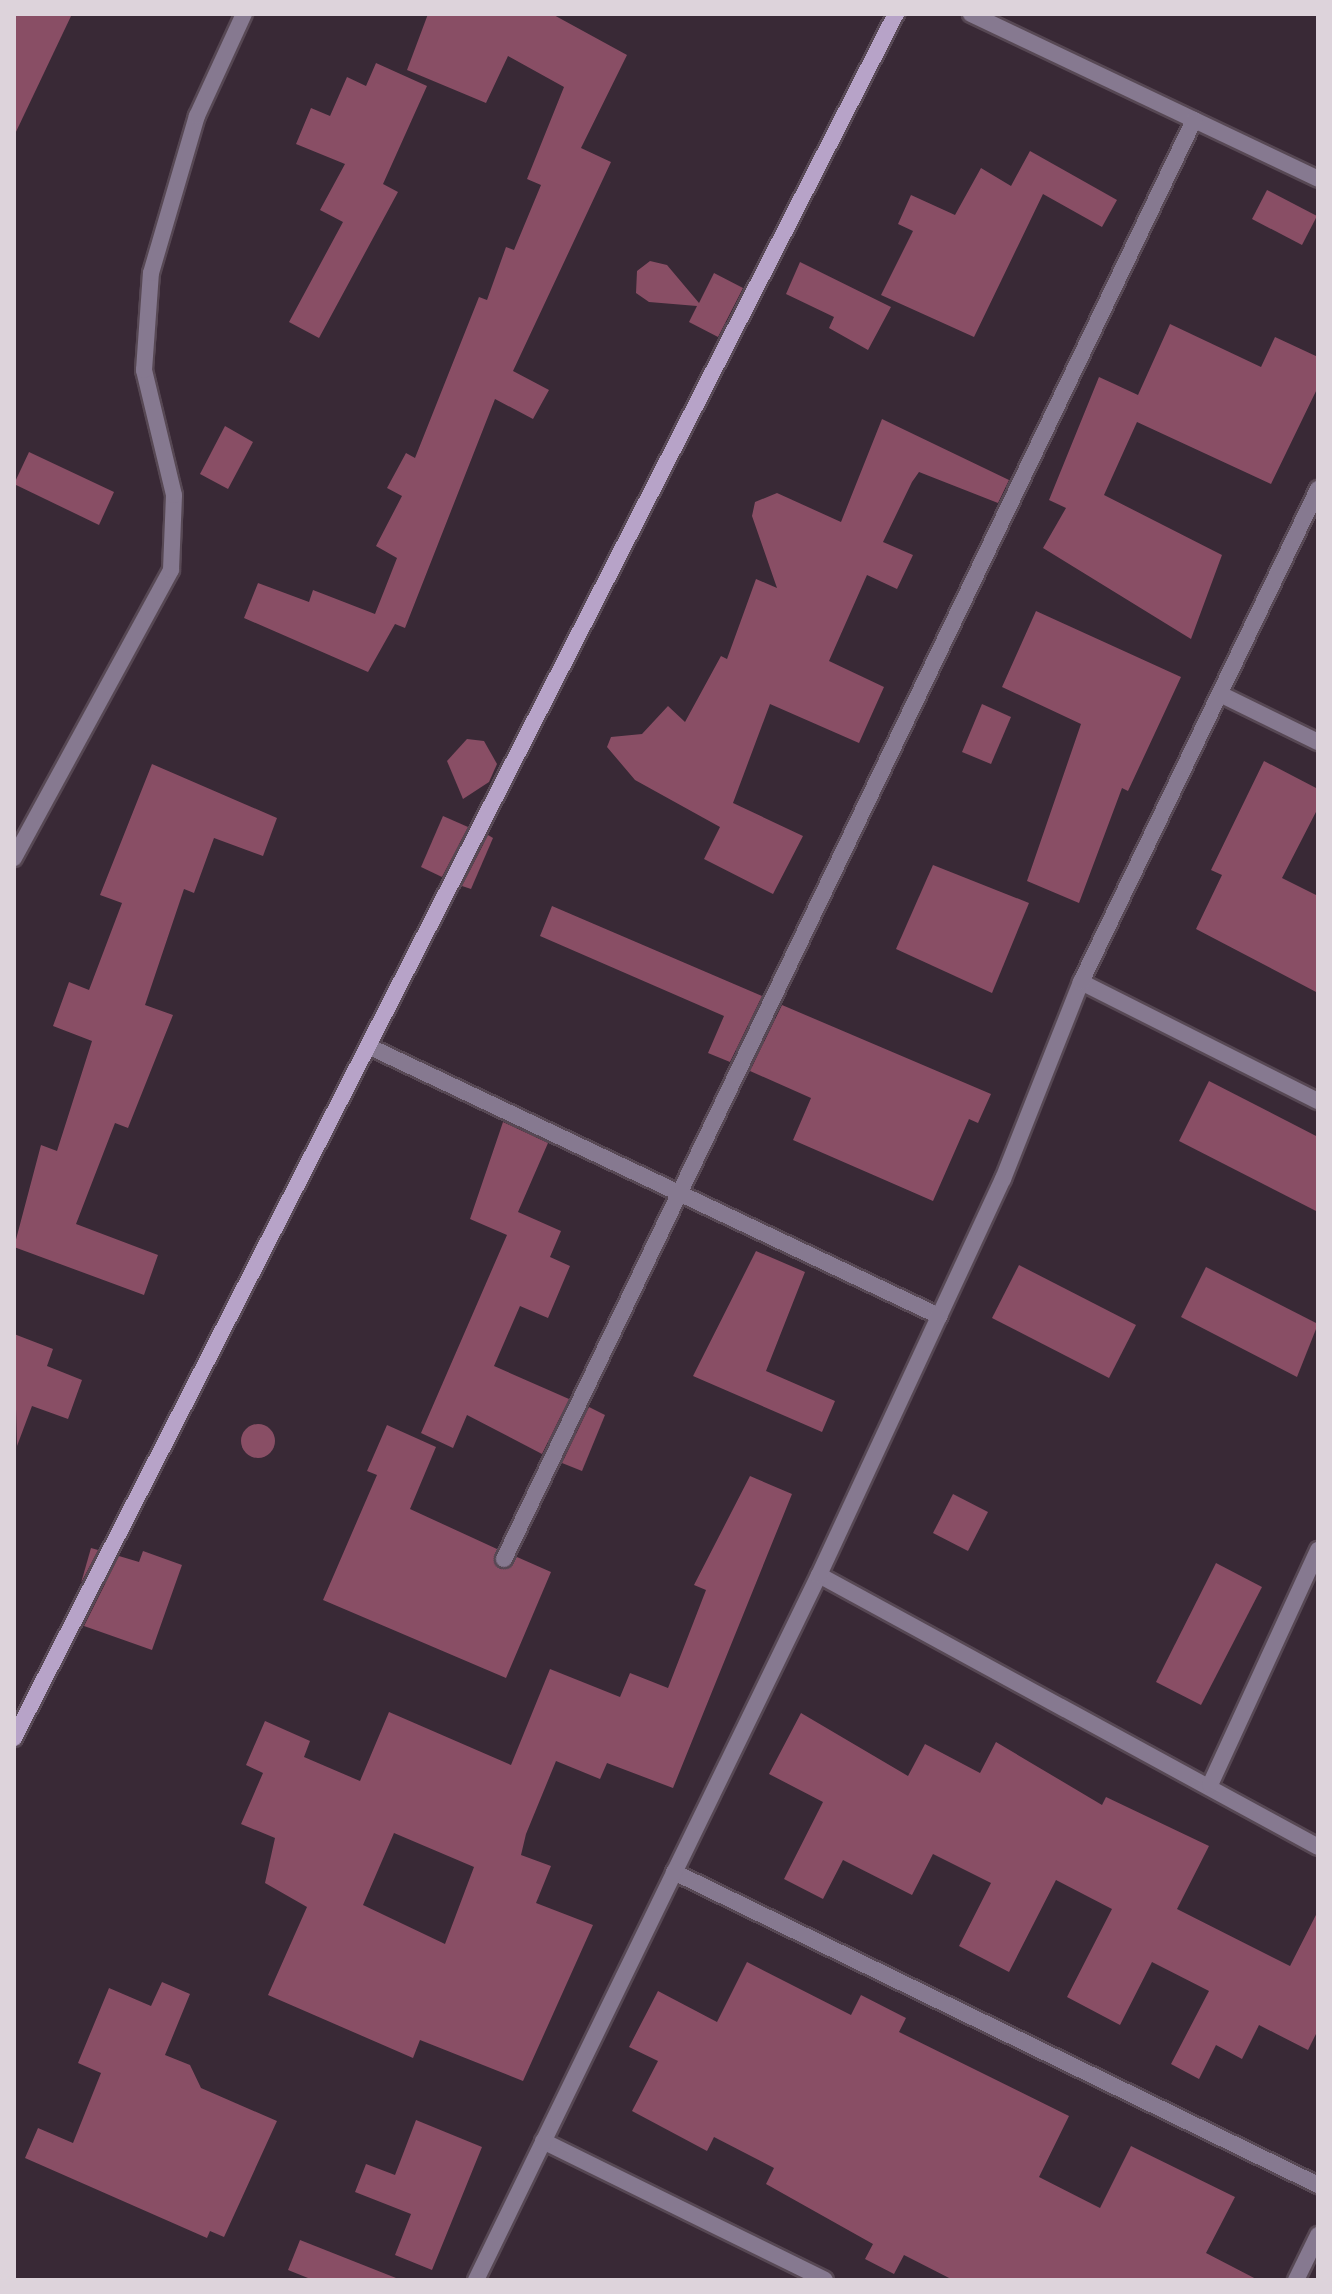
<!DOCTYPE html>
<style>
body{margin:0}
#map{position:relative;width:1332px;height:2294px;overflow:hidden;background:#392936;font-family:"PT Sans",sans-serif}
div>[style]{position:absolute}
.building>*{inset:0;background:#894e65}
.round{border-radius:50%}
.roads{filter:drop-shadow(2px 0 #574854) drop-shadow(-2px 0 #574854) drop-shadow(0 2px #574854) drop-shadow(0 -2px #574854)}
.street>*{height:16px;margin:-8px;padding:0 8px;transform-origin:8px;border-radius:8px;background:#867990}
.secondary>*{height:16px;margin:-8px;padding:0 8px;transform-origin:8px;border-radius:8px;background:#b7a3c8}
span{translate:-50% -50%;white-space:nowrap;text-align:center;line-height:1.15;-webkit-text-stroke:6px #392936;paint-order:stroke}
.frame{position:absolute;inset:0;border:16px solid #ddd3db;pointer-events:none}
</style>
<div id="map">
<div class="building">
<div style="clip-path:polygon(14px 14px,72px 14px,14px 136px)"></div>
<div style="clip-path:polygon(428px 14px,552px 14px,627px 55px,581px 148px,611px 162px,513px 371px,549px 390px,533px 419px,495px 399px,405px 628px,395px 624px,368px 672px,244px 618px,258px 583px,309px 602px,313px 590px,375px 614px,397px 558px,376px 546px,402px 496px,387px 488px,406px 453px,415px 458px,479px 297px,487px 300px,506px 247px,514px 250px,541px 185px,527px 179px,564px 87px,508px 56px,486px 103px,407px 70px)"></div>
<div style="clip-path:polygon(376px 63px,427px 86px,383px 184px,398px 192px,319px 338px,289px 322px,343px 222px,320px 210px,345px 164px,296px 144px,311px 108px,330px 116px,347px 77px,366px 86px)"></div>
<div style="clip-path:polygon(1030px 151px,1117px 200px,1102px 227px,1043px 194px,974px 337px,881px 295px,913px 231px,898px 224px,911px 195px,955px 215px,981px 168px,1011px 186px)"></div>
<div style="clip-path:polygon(1267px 190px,1317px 216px,1302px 245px,1252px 219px)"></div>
<div style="clip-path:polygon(650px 261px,667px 265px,699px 303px,714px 273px,743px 288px,718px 337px,689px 322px,697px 306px,649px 302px,636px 293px,637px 271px)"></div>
<div style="clip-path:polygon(800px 262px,891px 307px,868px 350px,829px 328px,834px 317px,786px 294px)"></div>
<div style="clip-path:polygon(1170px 324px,1261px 367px,1275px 337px,1318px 357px,1318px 387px,1271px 484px,1137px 422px,1104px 495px,1222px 555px,1191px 639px,1043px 548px,1066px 508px,1049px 500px,1099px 377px,1138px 395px)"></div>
<div style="clip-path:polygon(882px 419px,1009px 480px,998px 503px,919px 472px,912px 482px,883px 542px,913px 555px,897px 589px,867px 575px,829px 661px,884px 687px,859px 743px,770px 704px,733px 803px,803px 836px,773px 894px,704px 859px,720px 827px,635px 780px,607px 747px,611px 737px,642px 734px,668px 706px,685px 722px,721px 656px,727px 659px,756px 579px,777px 588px,752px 516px,755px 502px,777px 493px,841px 522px)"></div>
<div style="clip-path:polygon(225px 426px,253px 442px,228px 489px,200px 474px)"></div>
<div style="clip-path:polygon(29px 452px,114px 492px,99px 525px,14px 484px)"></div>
<div style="clip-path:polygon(1036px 611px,1181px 677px,1128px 791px,1122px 788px,1079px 903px,1027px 881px,1081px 724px,1002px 687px)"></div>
<div style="clip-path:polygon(982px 704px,1011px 717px,991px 764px,962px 752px)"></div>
<div style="clip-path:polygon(467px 739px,484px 741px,497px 764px,489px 782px,463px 799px,447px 761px)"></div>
<div style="clip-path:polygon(1264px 761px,1318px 789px,1318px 808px,1282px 878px,1318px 896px,1318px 993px,1196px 929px,1222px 875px,1211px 870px)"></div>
<div style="clip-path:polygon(152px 764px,277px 818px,263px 856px,214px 838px,194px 893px,184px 889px,145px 1005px,173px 1015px,128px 1128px,115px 1123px,76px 1224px,158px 1255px,144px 1295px,14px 1247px,41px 1145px,57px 1151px,92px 1041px,53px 1026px,69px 982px,89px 990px,122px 903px,100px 895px)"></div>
<div style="clip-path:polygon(443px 816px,468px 827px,442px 877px,421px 867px)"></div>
<div style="clip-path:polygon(488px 835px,493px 838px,471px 889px,462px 886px)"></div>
<div style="clip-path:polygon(933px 865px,1029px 903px,992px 993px,896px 949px)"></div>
<div style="clip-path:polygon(552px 906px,762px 996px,730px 1062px,708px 1053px,724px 1016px,540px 936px)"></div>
<div style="clip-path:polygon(782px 1005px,991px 1094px,978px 1123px,969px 1119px,933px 1201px,793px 1140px,811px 1098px,750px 1071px)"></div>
<div style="clip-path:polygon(1209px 1081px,1318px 1137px,1318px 1212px,1179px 1141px)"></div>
<div style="clip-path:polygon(503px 1122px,548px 1143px,518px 1212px,561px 1231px,550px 1257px,570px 1266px,548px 1318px,520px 1306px,494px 1366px,569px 1399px,542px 1454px,467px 1415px,453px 1448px,421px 1433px,507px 1235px,470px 1219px)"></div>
<div style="clip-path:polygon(756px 1251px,805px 1272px,766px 1371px,835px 1401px,822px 1432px,693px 1376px)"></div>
<div style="clip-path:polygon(1019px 1265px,1136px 1325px,1109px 1378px,992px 1318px)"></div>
<div style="clip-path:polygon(1206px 1267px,1318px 1324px,1297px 1377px,1181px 1317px)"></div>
<div style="clip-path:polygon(14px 1334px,53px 1349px,47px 1366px,82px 1380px,68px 1419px,32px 1406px,17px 1446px)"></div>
<div style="clip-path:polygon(589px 1407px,605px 1415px,582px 1471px,562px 1463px)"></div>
<div class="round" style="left:241px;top:1424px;width:34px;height:34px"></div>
<div style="clip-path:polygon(387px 1425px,436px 1447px,410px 1509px,497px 1549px,500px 1569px,517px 1557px,551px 1572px,506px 1678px,323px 1600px,377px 1475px,367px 1471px)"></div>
<div style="clip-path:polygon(evenodd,750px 1476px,792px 1494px,673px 1788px,607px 1763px,600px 1779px,556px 1761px,526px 1834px,521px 1855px,551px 1866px,536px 1903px,593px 1925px,523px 2081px,420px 2040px,413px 2058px,268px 1995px,307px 1907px,265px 1883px,275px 1838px,241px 1824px,263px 1773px,246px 1765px,265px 1721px,310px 1741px,304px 1757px,360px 1781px,389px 1712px,511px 1765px,550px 1669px,620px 1697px,630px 1673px,668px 1688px,706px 1590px,694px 1585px,750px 1476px,394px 1833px,474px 1867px,445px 1944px,363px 1905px,394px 1833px)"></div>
<div style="clip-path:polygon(953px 1494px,988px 1512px,968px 1551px,933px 1533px)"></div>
<div style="clip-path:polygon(91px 1548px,98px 1550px,81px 1583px)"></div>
<div style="clip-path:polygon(143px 1551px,182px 1565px,152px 1650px,84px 1626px,119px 1556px,139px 1562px)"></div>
<div style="clip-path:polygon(1216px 1563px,1262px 1587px,1201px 1705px,1156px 1682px)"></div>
<div style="clip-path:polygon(801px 1713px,908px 1776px,925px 1744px,980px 1773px,996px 1742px,1102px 1805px,1106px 1797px,1209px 1846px,1177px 1909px,1290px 1966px,1318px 1911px,1318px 2030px,1308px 2050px,1259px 2025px,1242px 2059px,1216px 2045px,1199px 2079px,1171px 2064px,1209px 1991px,1152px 1962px,1120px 2025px,1067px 1997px,1112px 1909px,1056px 1880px,1009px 1972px,959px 1946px,991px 1883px,933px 1854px,912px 1895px,843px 1860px,823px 1899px,784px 1879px,823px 1802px,769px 1774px)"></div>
<div style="clip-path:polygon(747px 1962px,851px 2015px,861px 1995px,906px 2018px,899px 2032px,1069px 2116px,1039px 2177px,1100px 2208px,1131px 2146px,1235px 2197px,1206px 2253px,1258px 2280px,953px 2280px,904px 2255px,894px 2274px,865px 2259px,873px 2244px,766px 2184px,774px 2168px,714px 2137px,707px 2151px,632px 2111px,658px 2061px,629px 2047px,658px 1991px,717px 2022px)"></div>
<div style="clip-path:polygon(162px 1982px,190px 1994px,165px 2055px,190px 2065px,201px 2088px,277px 2121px,224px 2237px,210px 2231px,207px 2238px,25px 2158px,38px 2128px,73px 2143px,101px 2073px,78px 2063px,109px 1988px,151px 2006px)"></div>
<div style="clip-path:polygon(416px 2120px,482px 2147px,432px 2270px,395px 2255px,411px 2214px,355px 2192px,366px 2164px,395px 2175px)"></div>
<div style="clip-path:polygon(300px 2240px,396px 2278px,396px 2280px,313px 2280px,288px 2270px)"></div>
</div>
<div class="roads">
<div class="street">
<div style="left:971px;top:14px;width:384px;rotate:25.4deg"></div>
<div style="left:1220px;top:694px;width:109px;rotate:26.1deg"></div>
<div style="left:14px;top:858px;width:328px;rotate:-61.4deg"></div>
<div style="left:171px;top:570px;width:75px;rotate:-87.7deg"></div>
<div style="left:174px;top:495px;width:129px;rotate:-103.5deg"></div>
<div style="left:144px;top:370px;width:97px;rotate:-85.9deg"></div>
<div style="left:151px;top:273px;width:164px;rotate:-73.7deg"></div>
<div style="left:197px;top:116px;width:112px;rotate:-65.3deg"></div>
<div style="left:1081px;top:982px;width:265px;rotate:26.7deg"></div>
<div style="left:368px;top:1046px;width:632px;rotate:25.31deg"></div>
<div style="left:504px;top:1559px;width:1596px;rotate:-64.38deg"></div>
<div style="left:819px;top:1575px;width:568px;rotate:28.59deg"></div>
<div style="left:1210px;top:1785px;width:259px;rotate:-65.3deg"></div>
<div style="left:674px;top:1872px;width:716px;rotate:25.92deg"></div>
<div style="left:543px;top:2141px;width:314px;rotate:26.2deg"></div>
<div style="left:476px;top:2280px;width:784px;rotate:-64.06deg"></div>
<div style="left:819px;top:1575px;width:437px;rotate:-65.1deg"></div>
<div style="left:1003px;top:1179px;width:212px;rotate:-68.4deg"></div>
<div style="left:1081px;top:982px;width:547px;rotate:-64.32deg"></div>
<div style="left:1296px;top:2280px;width:50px;rotate:-63.9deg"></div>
</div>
<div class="secondary">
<div style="left:14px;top:1738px;width:1937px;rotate:-62.91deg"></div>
</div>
</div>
<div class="frame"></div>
</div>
